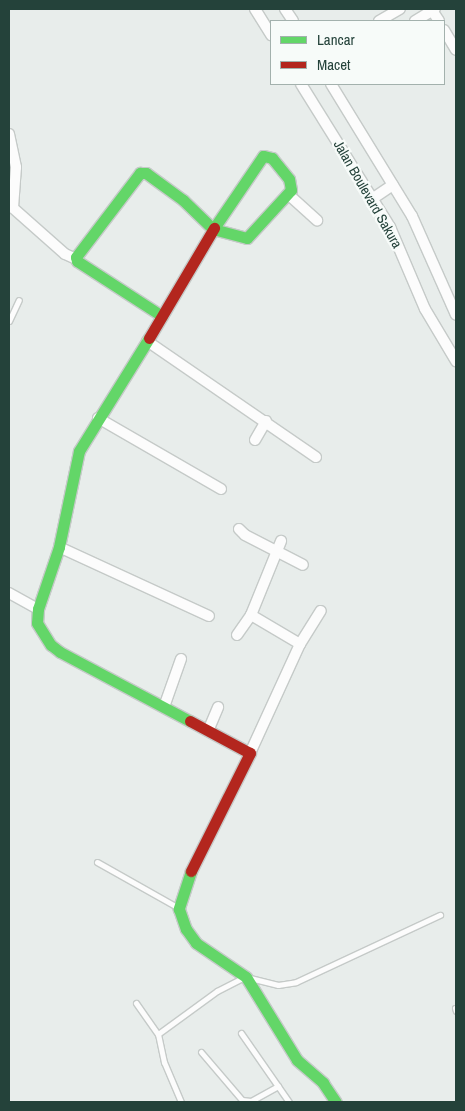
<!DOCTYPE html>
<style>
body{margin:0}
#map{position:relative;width:465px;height:1111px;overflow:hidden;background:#e8edeb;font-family:"Archivo Narrow",sans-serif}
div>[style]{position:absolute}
.roads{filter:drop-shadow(1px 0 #c5cac8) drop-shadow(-1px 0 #c5cac8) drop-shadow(0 1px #c5cac8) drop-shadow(0 -1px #c5cac8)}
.lane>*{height:5px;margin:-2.5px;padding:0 2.5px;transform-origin:2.5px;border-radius:2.5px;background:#fcfcfc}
.street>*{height:10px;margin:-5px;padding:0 5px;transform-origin:5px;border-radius:5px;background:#fcfcfc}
.fast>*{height:11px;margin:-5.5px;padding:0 5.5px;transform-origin:5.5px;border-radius:5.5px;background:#63d668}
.jam>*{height:11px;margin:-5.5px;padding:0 5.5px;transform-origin:5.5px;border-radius:5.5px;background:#b3261e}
span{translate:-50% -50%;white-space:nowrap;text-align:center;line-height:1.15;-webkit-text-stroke:4.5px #f7fbf9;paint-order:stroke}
.street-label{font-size:14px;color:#24423a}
.frame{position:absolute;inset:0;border:10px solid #24423a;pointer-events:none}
.legend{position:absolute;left:270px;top:20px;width:175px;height:65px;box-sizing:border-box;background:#f7fbf9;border:1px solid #a3b1ad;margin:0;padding:6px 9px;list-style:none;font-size:15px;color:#24423a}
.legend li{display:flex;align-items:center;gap:10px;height:25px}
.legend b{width:25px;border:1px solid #a3b1ad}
</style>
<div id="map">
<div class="roads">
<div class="lane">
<div style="left:9px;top:321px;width:23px;rotate:-65deg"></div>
<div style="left:97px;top:862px;width:92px;rotate:29.4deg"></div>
<div style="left:250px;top:978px;width:29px;rotate:14deg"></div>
<div style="left:278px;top:985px;width:18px;rotate:-9deg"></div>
<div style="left:296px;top:982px;width:159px;rotate:-25deg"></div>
<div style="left:136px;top:1003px;width:38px;rotate:55deg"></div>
<div style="left:158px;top:1034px;width:73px;rotate:-36.1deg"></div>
<div style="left:217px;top:991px;width:28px;rotate:-27deg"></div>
<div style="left:455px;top:1008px;width:3px;rotate:72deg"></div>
<div style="left:241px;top:1033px;width:84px;rotate:55.2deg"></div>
<div style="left:158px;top:1034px;width:29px;rotate:78deg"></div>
<div style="left:164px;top:1062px;width:43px;rotate:67deg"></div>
<div style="left:201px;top:1052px;width:63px;rotate:49.5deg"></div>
<div style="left:242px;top:1100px;width:9px;rotate:6deg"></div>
<div style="left:251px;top:1101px;width:31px;rotate:-29deg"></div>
</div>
<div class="street">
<div style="left:255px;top:9px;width:31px;rotate:58deg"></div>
<div style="left:285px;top:9px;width:14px;rotate:56deg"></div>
<div style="left:431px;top:9px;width:14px;rotate:56deg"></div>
<div style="left:379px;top:21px;width:24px;rotate:-30deg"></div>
<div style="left:415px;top:21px;width:23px;rotate:-31deg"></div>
<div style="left:444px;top:30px;width:23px;rotate:59deg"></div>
<div style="left:301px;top:84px;width:168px;rotate:58.1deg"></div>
<div style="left:390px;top:227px;width:89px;rotate:66.9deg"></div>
<div style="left:425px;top:309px;width:61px;rotate:59.2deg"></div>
<div style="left:331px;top:84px;width:155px;rotate:58.5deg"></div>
<div style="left:412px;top:216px;width:108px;rotate:66deg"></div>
<div style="left:9px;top:134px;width:34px;rotate:78deg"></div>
<div style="left:16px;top:167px;width:41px;rotate:94.2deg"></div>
<div style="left:13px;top:208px;width:69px;rotate:41.5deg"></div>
<div style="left:65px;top:254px;width:12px;rotate:24deg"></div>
<div style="left:289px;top:195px;width:38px;rotate:42deg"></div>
<div style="left:372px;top:199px;width:25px;rotate:-34deg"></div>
<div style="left:147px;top:341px;width:205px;rotate:34.5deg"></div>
<div style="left:98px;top:418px;width:142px;rotate:30deg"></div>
<div style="left:255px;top:440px;width:22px;rotate:-60deg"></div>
<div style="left:239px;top:529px;width:8px;rotate:45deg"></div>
<div style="left:245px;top:535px;width:65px;rotate:27.3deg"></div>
<div style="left:59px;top:547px;width:165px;rotate:24.7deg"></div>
<div style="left:9px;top:593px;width:33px;rotate:29deg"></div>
<div style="left:251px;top:615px;width:80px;rotate:-67.9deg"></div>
<div style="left:237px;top:635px;width:24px;rotate:-55deg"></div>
<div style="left:251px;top:615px;width:57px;rotate:30.6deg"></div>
<div style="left:300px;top:644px;width:120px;rotate:114.6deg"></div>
<div style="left:300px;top:644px;width:39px;rotate:-58deg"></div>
<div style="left:164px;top:707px;width:51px;rotate:-70.5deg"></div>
<div style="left:208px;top:731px;width:26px;rotate:-67deg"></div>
</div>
<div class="fast">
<div style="left:162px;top:316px;width:101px;rotate:-147.1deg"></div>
<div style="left:77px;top:261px;width:4px;rotate:-104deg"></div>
<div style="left:76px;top:257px;width:106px;rotate:-52.7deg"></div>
<div style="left:140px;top:173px;width:6px"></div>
<div style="left:146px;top:173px;width:46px;rotate:36.1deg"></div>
<div style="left:183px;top:200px;width:42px;rotate:44deg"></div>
<div style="left:213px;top:229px;width:35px;rotate:15deg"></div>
<div style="left:247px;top:238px;width:65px;rotate:-47.5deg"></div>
<div style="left:291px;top:190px;width:11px;rotate:-100deg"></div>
<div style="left:289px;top:179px;width:27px;rotate:-129deg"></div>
<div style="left:272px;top:158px;width:9px;rotate:-167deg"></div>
<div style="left:263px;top:156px;width:87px;rotate:124.2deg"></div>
<div style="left:149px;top:338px;width:133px;rotate:121.8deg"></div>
<div style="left:79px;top:451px;width:98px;rotate:101.8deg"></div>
<div style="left:59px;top:547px;width:65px;rotate:108.7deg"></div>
<div style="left:38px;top:609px;width:14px;rotate:94deg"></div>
<div style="left:37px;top:623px;width:26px;rotate:58deg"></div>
<div style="left:51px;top:645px;width:11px;rotate:38deg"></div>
<div style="left:60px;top:652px;width:147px;rotate:28deg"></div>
<div style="left:191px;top:871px;width:40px;rotate:108deg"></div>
<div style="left:179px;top:909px;width:21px;rotate:71deg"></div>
<div style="left:186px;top:929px;width:17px;rotate:54deg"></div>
<div style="left:196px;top:943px;width:60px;rotate:34.2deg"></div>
<div style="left:246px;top:977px;width:97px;rotate:58.4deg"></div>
<div style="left:297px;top:1060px;width:35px;rotate:41deg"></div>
<div style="left:323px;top:1083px;width:23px;rotate:56deg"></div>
</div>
<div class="jam">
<div style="left:149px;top:338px;width:128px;rotate:-59.4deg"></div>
<div style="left:190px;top:721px;width:68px;rotate:28.1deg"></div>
<div style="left:250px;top:753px;width:132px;rotate:116.6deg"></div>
</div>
</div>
<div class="street-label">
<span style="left:368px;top:194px;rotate:60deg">Jalan Boulevard Sakura</span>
</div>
<div class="frame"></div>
<ul class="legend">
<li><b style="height:6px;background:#63d668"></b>Lancar</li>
<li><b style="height:6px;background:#b3261e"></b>Macet</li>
</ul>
</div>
